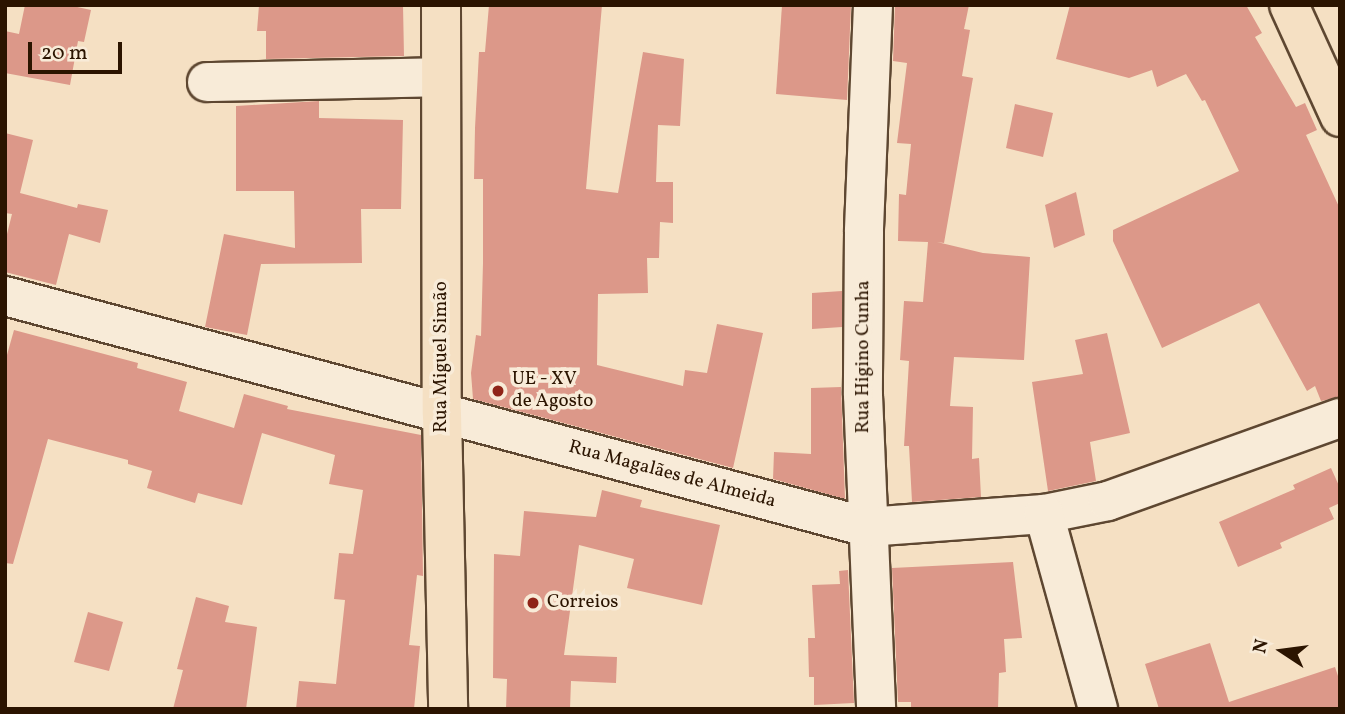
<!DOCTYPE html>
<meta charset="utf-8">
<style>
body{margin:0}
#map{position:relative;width:1345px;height:714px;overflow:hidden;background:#f5e0c3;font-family:Vollkorn,serif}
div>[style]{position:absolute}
.building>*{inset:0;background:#dc9889}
.roads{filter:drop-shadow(2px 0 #5e4731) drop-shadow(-2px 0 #5e4731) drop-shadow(0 2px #5e4731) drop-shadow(0 -2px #5e4731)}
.minor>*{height:38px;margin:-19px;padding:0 19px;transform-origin:19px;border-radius:19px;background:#f8ebd8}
.major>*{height:38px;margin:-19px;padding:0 19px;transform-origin:19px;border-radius:19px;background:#f5e0c3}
.dots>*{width:19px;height:19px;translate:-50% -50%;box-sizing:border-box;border:4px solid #f8ebd8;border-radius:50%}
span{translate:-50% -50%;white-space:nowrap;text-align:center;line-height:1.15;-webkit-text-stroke:7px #f8ebd8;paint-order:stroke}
.street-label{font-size:19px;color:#2b1400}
.poi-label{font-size:19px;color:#2b1400}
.left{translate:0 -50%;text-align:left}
.frame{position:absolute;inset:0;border:7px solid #2b1400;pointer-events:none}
.north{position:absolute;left:1247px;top:616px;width:70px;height:70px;-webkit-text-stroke:5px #f8ebd8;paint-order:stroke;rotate:283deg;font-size:19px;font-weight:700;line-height:28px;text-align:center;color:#2b1400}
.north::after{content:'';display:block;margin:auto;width:24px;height:32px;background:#2b1400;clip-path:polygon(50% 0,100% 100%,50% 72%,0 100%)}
.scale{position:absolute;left:28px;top:42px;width:94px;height:32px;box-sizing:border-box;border:4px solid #2b1400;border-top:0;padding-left:9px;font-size:21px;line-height:24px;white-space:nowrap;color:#2b1400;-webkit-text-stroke:5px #f8ebd8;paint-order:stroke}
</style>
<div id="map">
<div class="building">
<div style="clip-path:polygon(25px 5px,68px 5px,91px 10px,84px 42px,78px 41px,70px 85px,5px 73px,5px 31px,19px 34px)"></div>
<div style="clip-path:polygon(259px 5px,403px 5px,404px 56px,266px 59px,266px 31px,257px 31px)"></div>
<div style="clip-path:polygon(489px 5px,602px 5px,586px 189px,618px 193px,643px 52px,684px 59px,680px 126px,658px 125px,656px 182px,673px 182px,673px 223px,660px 222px,659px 258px,647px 258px,648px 293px,598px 294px,597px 365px,683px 386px,685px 370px,707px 373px,717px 324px,763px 333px,733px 468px,473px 399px,471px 373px,476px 335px,481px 336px,483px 263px,483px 179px,474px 179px,475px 128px,479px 52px,485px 52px)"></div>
<div style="clip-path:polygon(782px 5px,851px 5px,847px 100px,776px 94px)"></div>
<div style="clip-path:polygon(895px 5px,969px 5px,964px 29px,970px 30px,962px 76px,973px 78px,944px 243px,937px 242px,983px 253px,1030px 257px,1024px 360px,954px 357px,950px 406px,973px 407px,972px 459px,979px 458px,981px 497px,912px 502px,909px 446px,904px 446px,909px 361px,900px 360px,904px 301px,923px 302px,928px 242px,898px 241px,899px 194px,906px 195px,911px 144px,897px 143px,907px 63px,893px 61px)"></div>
<div style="clip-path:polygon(1070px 5px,1246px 5px,1262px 33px,1255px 37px,1296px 107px,1305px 103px,1317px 130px,1306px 135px,1340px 209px,1340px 397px,1321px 401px,1315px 386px,1307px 391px,1259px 303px,1162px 348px,1113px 241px,1113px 230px,1239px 171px,1205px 100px,1202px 101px,1186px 74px,1157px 87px,1152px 70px,1129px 78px,1056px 59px)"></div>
<div style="clip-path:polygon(319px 101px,319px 118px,403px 120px,401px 209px,361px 209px,362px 263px,261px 264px,247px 335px,205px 327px,224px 234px,295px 248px,294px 191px,236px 191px,236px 106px)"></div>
<div style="clip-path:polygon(1015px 104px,1053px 113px,1043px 157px,1006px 148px)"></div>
<div style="clip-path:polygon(5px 133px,33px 140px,20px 193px,77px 208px,78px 204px,108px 210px,100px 243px,69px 234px,56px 285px,5px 272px,5px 242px,12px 214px,5px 213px)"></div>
<div style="clip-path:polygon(1076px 192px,1085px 235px,1054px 248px,1045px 205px)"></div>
<div style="clip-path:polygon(842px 291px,842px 327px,812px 329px,812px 293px)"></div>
<div style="clip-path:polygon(14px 330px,138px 363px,137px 368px,187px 382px,179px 411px,234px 428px,244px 394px,288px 406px,287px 409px,421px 435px,423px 576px,417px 575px,409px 645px,420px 646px,414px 709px,296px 709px,299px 681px,336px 684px,345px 600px,334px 599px,339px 553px,353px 554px,363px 490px,329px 484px,335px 455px,262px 433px,242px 505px,198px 493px,195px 503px,147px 488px,152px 471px,128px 464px,128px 460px,48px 439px,13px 564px,5px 563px,5px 362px)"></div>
<div style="clip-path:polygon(1107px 333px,1130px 433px,1090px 442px,1096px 481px,1048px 491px,1032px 382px,1083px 374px,1075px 340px)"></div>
<div style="clip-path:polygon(841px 387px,845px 499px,773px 479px,774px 452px,811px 454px,811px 388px)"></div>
<div style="clip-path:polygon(1331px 468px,1340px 488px,1340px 503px,1329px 508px,1334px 519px,1280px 543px,1282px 548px,1238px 567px,1219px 522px,1295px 489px,1293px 485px)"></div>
<div style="clip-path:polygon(602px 490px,642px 500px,640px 507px,720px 525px,702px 605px,627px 588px,634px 559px,579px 545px,564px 655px,617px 657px,616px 683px,571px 681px,570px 709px,506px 709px,507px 679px,493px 678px,494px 554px,520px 556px,524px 511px,596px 517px)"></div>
<div style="clip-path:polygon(1013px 562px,1022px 638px,1004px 639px,1006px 672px,999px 673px,998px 709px,911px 709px,911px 702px,898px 702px,892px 568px)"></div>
<div style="clip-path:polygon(848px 570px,854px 703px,814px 705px,814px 677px,809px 677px,808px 638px,815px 638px,812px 585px,840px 584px,839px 571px)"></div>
<div style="clip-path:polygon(196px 597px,229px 606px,225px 622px,257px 627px,246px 709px,173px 709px,183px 670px,177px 669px)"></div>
<div style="clip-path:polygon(88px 612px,123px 622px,109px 671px,74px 662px)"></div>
<div style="clip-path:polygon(1210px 643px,1229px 702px,1335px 667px,1340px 682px,1340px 709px,1159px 709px,1145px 664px)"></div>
</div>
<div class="roads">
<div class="minor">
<div style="left:873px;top:5px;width:227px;rotate:92.3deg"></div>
<div style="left:864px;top:232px;width:163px;rotate:90.4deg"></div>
<div style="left:863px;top:395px;width:314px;rotate:87.6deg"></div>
<div style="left:207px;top:82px;width:234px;rotate:-1.2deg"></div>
<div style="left:5px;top:296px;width:892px;rotate:15deg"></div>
<div style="left:867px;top:527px;width:177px;rotate:-4.2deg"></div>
<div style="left:1044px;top:514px;width:65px;rotate:-11.5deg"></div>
<div style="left:1108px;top:501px;width:246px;rotate:-19.7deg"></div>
<div style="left:1044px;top:514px;width:202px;rotate:74.5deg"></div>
</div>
<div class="major">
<div style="left:441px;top:5px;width:409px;rotate:89.9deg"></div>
<div style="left:442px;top:414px;width:295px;rotate:88.8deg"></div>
<div style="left:1289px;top:5px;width:123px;rotate:65.5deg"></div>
</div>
</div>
<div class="dots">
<div style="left:498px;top:391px;background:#8f2418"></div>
<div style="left:533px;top:603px;background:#8f2418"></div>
</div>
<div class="street-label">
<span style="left:442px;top:357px;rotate:-90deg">Rua Miguel Simão</span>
<span style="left:864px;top:357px;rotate:-90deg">Rua Higino Cunha</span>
<span style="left:672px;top:475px;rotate:15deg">Rua Magalães de Almeida</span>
</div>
<div class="poi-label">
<span class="left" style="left:512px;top:391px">UE - XV<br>de Agosto</span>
<span class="left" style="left:547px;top:603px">Correios</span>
</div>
<div class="frame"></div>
<div class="north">N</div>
<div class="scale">20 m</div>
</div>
